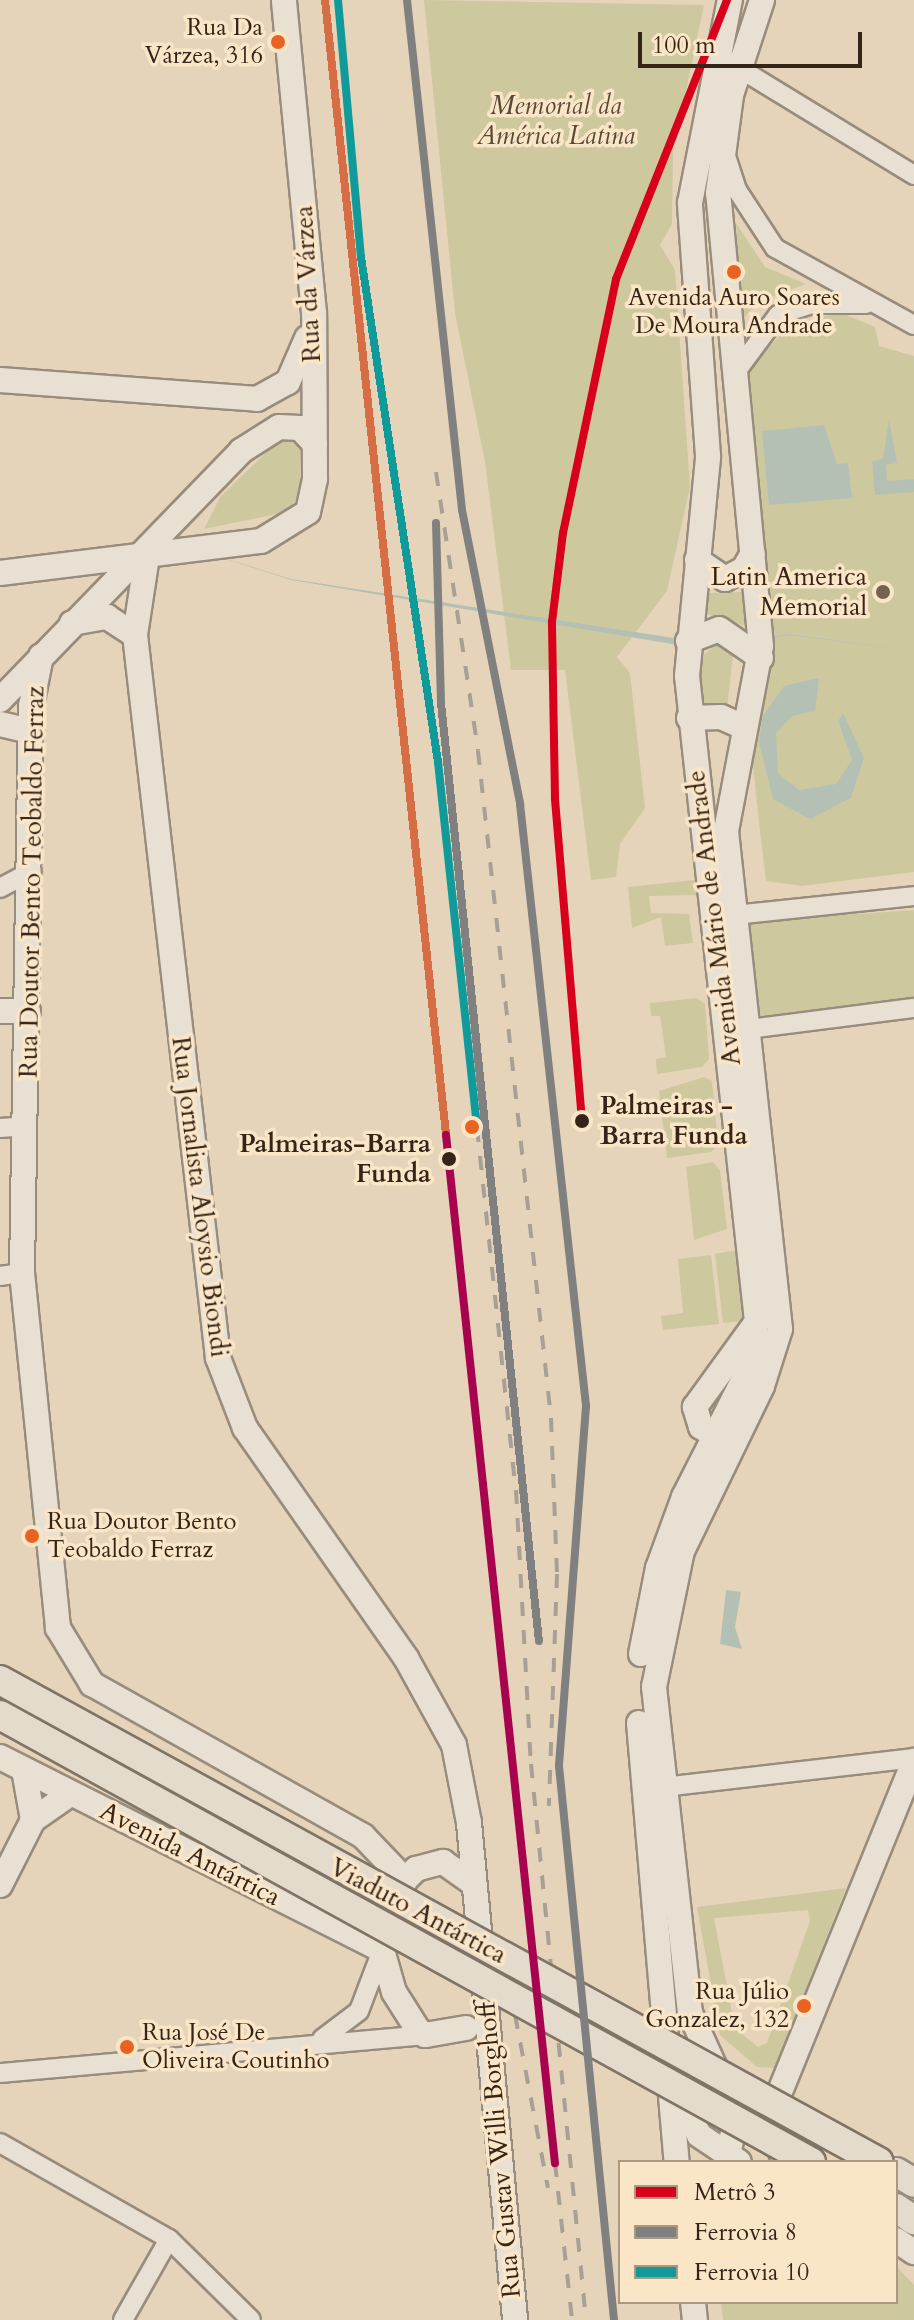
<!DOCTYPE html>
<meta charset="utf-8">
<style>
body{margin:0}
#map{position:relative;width:914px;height:2320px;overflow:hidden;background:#e6d4ba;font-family:Cardo,serif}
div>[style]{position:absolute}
.green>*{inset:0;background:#cec89f}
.water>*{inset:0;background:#b5c0b4}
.roads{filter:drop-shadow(2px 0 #988c7c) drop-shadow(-2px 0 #988c7c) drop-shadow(0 2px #988c7c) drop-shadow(0 -2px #988c7c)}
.street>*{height:18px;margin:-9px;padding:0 9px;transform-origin:9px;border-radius:9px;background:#e9e0d4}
.secondary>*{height:24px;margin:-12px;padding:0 12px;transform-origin:12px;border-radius:12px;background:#e9e0d4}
.primary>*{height:28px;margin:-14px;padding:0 14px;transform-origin:14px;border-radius:14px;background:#e5dbcc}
.rail>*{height:4px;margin-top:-2px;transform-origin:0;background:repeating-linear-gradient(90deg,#a8a095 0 14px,transparent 0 28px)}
.bridges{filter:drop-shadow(2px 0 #807466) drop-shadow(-2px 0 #807466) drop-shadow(0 2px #807466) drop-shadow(0 -2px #807466)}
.primary-bridge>*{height:28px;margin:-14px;padding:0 14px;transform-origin:14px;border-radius:14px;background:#e5dbcc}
.rail-1>*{height:8px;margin:-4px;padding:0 4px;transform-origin:4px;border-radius:4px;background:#808080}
.rail-2>*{height:8px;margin:-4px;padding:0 4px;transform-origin:4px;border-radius:4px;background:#109b9a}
.rail-3>*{height:8px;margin:-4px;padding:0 4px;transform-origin:4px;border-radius:4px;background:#d76d45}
.rail-4>*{height:8px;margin:-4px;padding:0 4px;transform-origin:4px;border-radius:4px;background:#a8034f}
.metro-1>*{height:8px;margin:-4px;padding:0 4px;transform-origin:4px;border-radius:4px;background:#d9001c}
.dots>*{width:22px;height:22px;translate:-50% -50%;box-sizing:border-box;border:4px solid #fae5c7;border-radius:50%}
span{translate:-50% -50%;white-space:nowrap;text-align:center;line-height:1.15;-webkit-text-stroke:7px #fae5c7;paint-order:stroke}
.bus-label{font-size:24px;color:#352519}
.right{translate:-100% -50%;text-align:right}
.left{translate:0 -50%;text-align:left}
.park-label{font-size:26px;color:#564b35;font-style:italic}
.street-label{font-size:26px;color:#352519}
.poi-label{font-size:26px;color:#352519}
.stop-label{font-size:26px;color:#352519;font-weight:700}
.legend{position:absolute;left:618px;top:2160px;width:280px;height:144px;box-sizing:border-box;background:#fae5c7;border:2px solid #ab9881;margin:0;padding:10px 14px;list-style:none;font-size:24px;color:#352519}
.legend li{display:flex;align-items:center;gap:16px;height:40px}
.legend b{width:40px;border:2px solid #ab9881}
.scale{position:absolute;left:638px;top:32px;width:224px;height:36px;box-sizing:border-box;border:4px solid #352519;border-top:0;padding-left:10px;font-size:24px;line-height:28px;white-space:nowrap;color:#352519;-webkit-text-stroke:6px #fae5c7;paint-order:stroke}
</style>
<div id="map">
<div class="green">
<div style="clip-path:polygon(424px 0,704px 5px,673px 153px,672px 224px,660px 245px,675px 270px,690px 487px,667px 591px,617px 657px,630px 673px,645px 808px,620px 844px,616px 877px,591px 880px,565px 670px,511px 670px,485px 462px,455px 313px)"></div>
<div style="clip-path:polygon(736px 223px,765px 267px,806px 284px,757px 303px,742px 320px)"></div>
<div style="clip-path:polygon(839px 312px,875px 327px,879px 346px,914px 356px,914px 872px,802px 886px,766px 881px,760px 831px,751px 746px,746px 371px,788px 327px)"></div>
<div style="clip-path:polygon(290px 440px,300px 450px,300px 494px,287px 512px,204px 529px,221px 496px,277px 442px)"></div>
<div style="clip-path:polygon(743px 592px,746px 626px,706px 614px,709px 593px)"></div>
<div style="clip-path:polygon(719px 642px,733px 655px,727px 708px,701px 705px,699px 659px)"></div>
<div style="clip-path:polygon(703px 879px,710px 941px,703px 942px,696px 895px,649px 896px,651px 913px,689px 914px,693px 943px,665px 946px,661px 917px,632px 928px,628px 887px)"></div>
<div style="clip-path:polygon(914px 910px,914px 998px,755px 1019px,743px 922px)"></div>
<div style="clip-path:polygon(714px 978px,752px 1320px,723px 1323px,715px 1254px,736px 1250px,707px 979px)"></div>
<div style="clip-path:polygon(696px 998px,705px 1004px,709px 1059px,702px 1067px,657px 1074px,656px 1059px,666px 1057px,660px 1016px,651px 1016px,650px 1003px)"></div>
<div style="clip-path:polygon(704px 1077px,712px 1081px,718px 1144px,711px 1152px,667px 1158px,659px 1091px)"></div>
<div style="clip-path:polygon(713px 1162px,720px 1170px,727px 1229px,694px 1240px,686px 1167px)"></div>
<div style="clip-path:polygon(711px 1255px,719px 1324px,663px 1330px,661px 1316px,683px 1313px,678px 1259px)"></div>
<div style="clip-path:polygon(evenodd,846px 1888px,775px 2068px,757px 2067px,720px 2035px,697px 1907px,846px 1888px,808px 1910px,810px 1921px,767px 2043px,758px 2047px,735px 2028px,714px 1918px,808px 1910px)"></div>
<div style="clip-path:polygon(896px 2266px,914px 2285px,914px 2320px,723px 2320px,721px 2302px,896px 2302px)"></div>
</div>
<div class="water">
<div style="clip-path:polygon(889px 419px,897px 463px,886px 465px,887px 481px,914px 479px,914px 492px,875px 495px,872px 461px,883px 459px)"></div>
<div style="clip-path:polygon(824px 425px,837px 464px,848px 463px,852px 498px,769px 505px,762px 431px)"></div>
<div style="clip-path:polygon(211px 554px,291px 579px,687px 640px,703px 648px,788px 634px,914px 651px,789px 635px,702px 649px,291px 580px)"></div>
<div style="clip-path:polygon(819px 678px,815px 711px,792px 716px,776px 733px,778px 773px,799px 790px,836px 784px,852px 760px,838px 721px,843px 713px,864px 758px,851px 798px,810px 819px,773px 799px,759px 742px,763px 716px,784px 686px)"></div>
<div style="clip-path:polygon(726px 1590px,741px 1592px,735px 1627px,742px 1649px,720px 1644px)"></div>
</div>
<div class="roads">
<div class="street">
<div style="left:729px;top:62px;width:217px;rotate:31.4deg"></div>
<div style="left:726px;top:156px;width:36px;rotate:72deg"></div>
<div style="left:737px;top:190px;width:69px;rotate:56.8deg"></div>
<div style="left:775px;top:248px;width:159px;rotate:29deg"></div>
<div style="left:736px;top:372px;width:71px;rotate:-53.6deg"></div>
<div style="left:778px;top:315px;width:36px;rotate:-18deg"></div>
<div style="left:812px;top:304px;width:54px"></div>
<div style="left:0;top:888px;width:36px;rotate:-28deg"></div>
<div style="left:734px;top:915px;width:181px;rotate:-6deg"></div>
<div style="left:749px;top:1029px;width:166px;rotate:-7.3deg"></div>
<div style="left:0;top:1128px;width:27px;rotate:-4deg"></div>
<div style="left:0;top:1276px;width:22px;rotate:-8deg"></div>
<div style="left:655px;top:1788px;width:261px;rotate:-6.6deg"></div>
<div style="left:322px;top:2039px;width:46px;rotate:-37.1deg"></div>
<div style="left:359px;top:2011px;width:65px;rotate:-69.3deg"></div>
<div style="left:0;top:2073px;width:427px;rotate:-5.1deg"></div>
<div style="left:0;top:2143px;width:194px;rotate:29.6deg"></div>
<div style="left:169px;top:2239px;width:115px;rotate:44.6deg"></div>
<div style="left:123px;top:2320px;width:93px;rotate:-60.4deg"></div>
</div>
<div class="secondary">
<div style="left:0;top:380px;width:258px;rotate:4.2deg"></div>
<div style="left:257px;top:399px;width:35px;rotate:-29deg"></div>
<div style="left:288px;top:382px;width:48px;rotate:-66.6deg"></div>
<div style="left:148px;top:550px;width:86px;rotate:98.7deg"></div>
<div style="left:135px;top:635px;width:728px;rotate:83.45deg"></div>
<div style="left:218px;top:1358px;width:75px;rotate:68.9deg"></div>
<div style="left:245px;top:1428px;width:281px;rotate:55deg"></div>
<div style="left:406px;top:1658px;width:99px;rotate:61.1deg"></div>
<div style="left:454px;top:1745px;width:79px;rotate:79.1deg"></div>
<div style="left:469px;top:1823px;width:499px;rotate:84.7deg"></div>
<div style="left:697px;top:560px;width:34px;rotate:34deg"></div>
<div style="left:725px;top:579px;width:21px;rotate:-28deg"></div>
<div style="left:744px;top:569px;width:18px;rotate:-61deg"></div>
<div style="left:0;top:573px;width:263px;rotate:-7deg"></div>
<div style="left:261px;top:541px;width:55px;rotate:-31.7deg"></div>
<div style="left:308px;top:512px;width:34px;rotate:-78deg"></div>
<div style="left:315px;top:479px;width:166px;rotate:-90.3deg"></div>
<div style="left:314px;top:313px;width:314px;rotate:-95.5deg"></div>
<div style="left:72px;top:623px;width:36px;rotate:-10deg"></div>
<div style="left:107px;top:617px;width:33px;rotate:33deg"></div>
<div style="left:688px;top:641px;width:33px;rotate:-21deg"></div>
<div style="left:719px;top:629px;width:51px;rotate:34.6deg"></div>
<div style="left:41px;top:656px;width:51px;rotate:101.3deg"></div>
<div style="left:31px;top:706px;width:567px;rotate:90.91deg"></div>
<div style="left:22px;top:1273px;width:357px;rotate:84.2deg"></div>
<div style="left:58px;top:1628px;width:66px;rotate:58.7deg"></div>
<div style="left:92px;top:1684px;width:311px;rotate:29.3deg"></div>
<div style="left:363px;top:1836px;width:61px;rotate:46.3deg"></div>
<div style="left:0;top:700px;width:347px;rotate:-45.9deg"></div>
<div style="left:241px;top:451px;width:45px;rotate:-32.3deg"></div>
<div style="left:279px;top:427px;width:21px;rotate:3deg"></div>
<div style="left:300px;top:428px;width:22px;rotate:47deg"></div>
<div style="left:689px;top:718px;width:32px;rotate:-2deg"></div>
<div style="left:721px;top:717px;width:24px;rotate:24deg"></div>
<div style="left:0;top:724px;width:32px;rotate:13deg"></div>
<div style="left:0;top:1011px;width:28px"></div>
<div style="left:726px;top:1442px;width:29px;rotate:-149deg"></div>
<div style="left:701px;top:1427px;width:21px;rotate:-107deg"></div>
<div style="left:695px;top:1407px;width:104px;rotate:-54deg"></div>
<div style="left:641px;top:1654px;width:88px;rotate:-78.8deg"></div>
<div style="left:658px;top:1568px;width:76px;rotate:-69.9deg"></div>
<div style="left:684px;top:1497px;width:135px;rotate:-63.1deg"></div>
<div style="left:745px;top:1377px;width:57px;rotate:-77.9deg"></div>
<div style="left:757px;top:1321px;width:649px;rotate:-96.19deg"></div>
<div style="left:687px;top:676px;width:221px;rotate:-84.5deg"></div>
<div style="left:708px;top:456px;width:254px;rotate:-94.1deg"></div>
<div style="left:690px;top:203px;width:207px;rotate:-78.9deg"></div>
<div style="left:639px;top:1723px;width:441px;rotate:85.1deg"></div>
<div style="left:0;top:1757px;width:428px;rotate:26.8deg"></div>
<div style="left:24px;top:1770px;width:51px;rotate:79.8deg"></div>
<div style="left:0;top:1885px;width:73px;rotate:-63.1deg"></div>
<div style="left:33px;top:1820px;width:45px;rotate:-35.1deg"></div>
<div style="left:466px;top:2028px;width:42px;rotate:170.3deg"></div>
<div style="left:425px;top:2035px;width:9px;rotate:-144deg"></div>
<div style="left:418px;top:2030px;width:45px;rotate:-122.3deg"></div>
<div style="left:394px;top:1992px;width:44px;rotate:-105.9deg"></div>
<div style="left:382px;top:1950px;width:74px;rotate:-71.8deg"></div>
<div style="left:405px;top:1880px;width:16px;rotate:-45deg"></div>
<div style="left:416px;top:1869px;width:28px;rotate:-15deg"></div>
<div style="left:443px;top:1862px;width:38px;rotate:35deg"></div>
<div style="left:680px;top:2094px;width:45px;rotate:65.1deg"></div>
<div style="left:699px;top:2135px;width:48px;rotate:34deg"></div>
<div style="left:783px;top:2157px;width:24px;rotate:-112deg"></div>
<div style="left:774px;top:2135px;width:36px;rotate:-85deg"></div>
<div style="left:777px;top:2099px;width:365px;rotate:-67.9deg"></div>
<div style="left:726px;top:2162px;width:47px;rotate:-76.6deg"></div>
<div style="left:737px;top:2116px;width:113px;rotate:-114.5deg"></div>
<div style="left:690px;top:2013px;width:328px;rotate:-96.3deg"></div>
<div style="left:654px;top:1687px;width:139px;rotate:-78.4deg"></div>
<div style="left:682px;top:1551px;width:183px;rotate:-64.1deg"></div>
<div style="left:762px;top:1386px;width:60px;rotate:-72.5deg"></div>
<div style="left:780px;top:1329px;width:501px;rotate:-96.19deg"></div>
<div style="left:726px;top:831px;width:188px;rotate:-79.3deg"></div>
<div style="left:761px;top:646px;width:455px;rotate:-95.4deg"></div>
<div style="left:718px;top:193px;width:99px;rotate:-82.4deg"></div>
<div style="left:731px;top:95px;width:100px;rotate:-71.9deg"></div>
<div style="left:896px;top:2240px;width:22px;rotate:34deg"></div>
<div style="left:693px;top:2302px;width:18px;rotate:84deg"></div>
</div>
<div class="primary">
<div style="left:896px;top:2172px;width:21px;rotate:31deg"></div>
<div style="left:896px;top:2208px;width:22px;rotate:34deg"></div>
</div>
</div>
<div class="rail">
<div style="left:436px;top:472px;width:282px;rotate:81.4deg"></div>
<div style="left:478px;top:751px;width:671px;rotate:83.75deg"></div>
<div style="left:551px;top:1418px;width:156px;rotate:87.8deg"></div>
<div style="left:557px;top:1574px;width:232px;rotate:92deg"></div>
<div style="left:477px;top:1128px;width:364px;rotate:83.9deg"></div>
<div style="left:516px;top:1490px;width:274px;rotate:86.9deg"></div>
<div style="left:531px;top:1764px;width:559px;rotate:84.35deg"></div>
<div style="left:515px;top:2015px;width:176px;rotate:79.2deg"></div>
<div style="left:555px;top:2163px;width:158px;rotate:83.8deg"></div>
</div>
<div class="bridges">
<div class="primary-bridge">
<div style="left:0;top:1680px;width:1002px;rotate:28.74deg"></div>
<div style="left:0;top:1715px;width:926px;rotate:28.86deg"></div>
</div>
</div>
<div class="rail-1">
<div style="left:407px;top:0;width:513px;rotate:83.84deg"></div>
<div style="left:462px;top:510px;width:300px;rotate:78.8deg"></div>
<div style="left:520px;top:804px;width:606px;rotate:83.74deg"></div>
<div style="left:586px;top:1406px;width:361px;rotate:94.3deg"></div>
<div style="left:559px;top:1766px;width:557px;rotate:84.33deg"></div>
<div style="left:436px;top:523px;width:180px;rotate:88.4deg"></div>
<div style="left:441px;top:703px;width:943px;rotate:84.04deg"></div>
</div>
<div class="rail-2">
<div style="left:338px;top:0;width:258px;rotate:84.9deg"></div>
<div style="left:361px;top:257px;width:511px;rotate:81.33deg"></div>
<div style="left:438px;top:762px;width:368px;rotate:83.9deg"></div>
</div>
<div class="rail-3">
<div style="left:325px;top:0;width:1141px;rotate:83.91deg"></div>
</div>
<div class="rail-4">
<div style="left:446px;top:1135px;width:1034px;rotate:83.95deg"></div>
</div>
<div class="metro-1">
<div style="left:582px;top:1121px;width:324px;rotate:-94.8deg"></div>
<div style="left:555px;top:798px;width:176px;rotate:-91deg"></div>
<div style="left:552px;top:622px;width:90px;rotate:-83deg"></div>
<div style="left:563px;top:533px;width:259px;rotate:-78.2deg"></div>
<div style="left:616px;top:279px;width:300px;rotate:-68.3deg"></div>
</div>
<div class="dots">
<div style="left:278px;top:42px;background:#e96222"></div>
<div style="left:734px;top:272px;background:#e96222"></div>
<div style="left:883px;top:592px;background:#736251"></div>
<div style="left:582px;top:1121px;background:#352519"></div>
<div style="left:472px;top:1127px;background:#e96222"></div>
<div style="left:449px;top:1159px;background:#352519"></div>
<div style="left:32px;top:1536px;background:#e96222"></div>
<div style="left:804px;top:2006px;background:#e96222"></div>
<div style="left:127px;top:2047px;background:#e96222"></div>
</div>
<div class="bus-label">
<span class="right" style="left:263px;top:42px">Rua Da<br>Várzea, 316</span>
<span style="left:734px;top:312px">Avenida Auro Soares<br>De Moura Andrade</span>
<span class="left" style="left:47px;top:1536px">Rua Doutor Bento<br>Teobaldo Ferraz</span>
<span class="right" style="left:789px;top:2006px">Rua Júlio<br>Gonzalez, 132</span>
<span class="left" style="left:142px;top:2047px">Rua José De<br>Oliveira Coutinho</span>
</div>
<div class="park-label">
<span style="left:556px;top:121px">Memorial da<br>América Latina</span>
</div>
<div class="street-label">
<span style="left:308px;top:284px;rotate:-93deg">Rua da Várzea</span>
<span style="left:32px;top:882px;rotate:-89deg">Rua Doutor Bento Teobaldo Ferraz</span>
<span style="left:714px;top:918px;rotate:-97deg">Avenida Mário de Andrade</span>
<span style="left:200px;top:1197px;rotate:83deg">Rua Jornalista Aloysio Biondi</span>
<span style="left:190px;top:1854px;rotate:27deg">Avenida Antártica</span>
<span style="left:418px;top:1911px;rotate:28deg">Viaduto Antártica</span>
<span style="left:499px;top:2150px;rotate:-95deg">Rua Gustav Willi Borghoff</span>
</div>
<div class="poi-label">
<span class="right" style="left:867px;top:592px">Latin America<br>Memorial</span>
</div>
<div class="stop-label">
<span class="left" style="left:600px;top:1121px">Palmeiras -<br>Barra Funda</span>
<span class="right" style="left:431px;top:1159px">Palmeiras-Barra<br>Funda</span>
</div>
<ul class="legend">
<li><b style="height:10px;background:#d9001c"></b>Metrô 3</li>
<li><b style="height:10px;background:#808080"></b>Ferrovia 8</li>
<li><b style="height:10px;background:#109b9a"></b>Ferrovia 10</li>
</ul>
<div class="scale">100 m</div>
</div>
